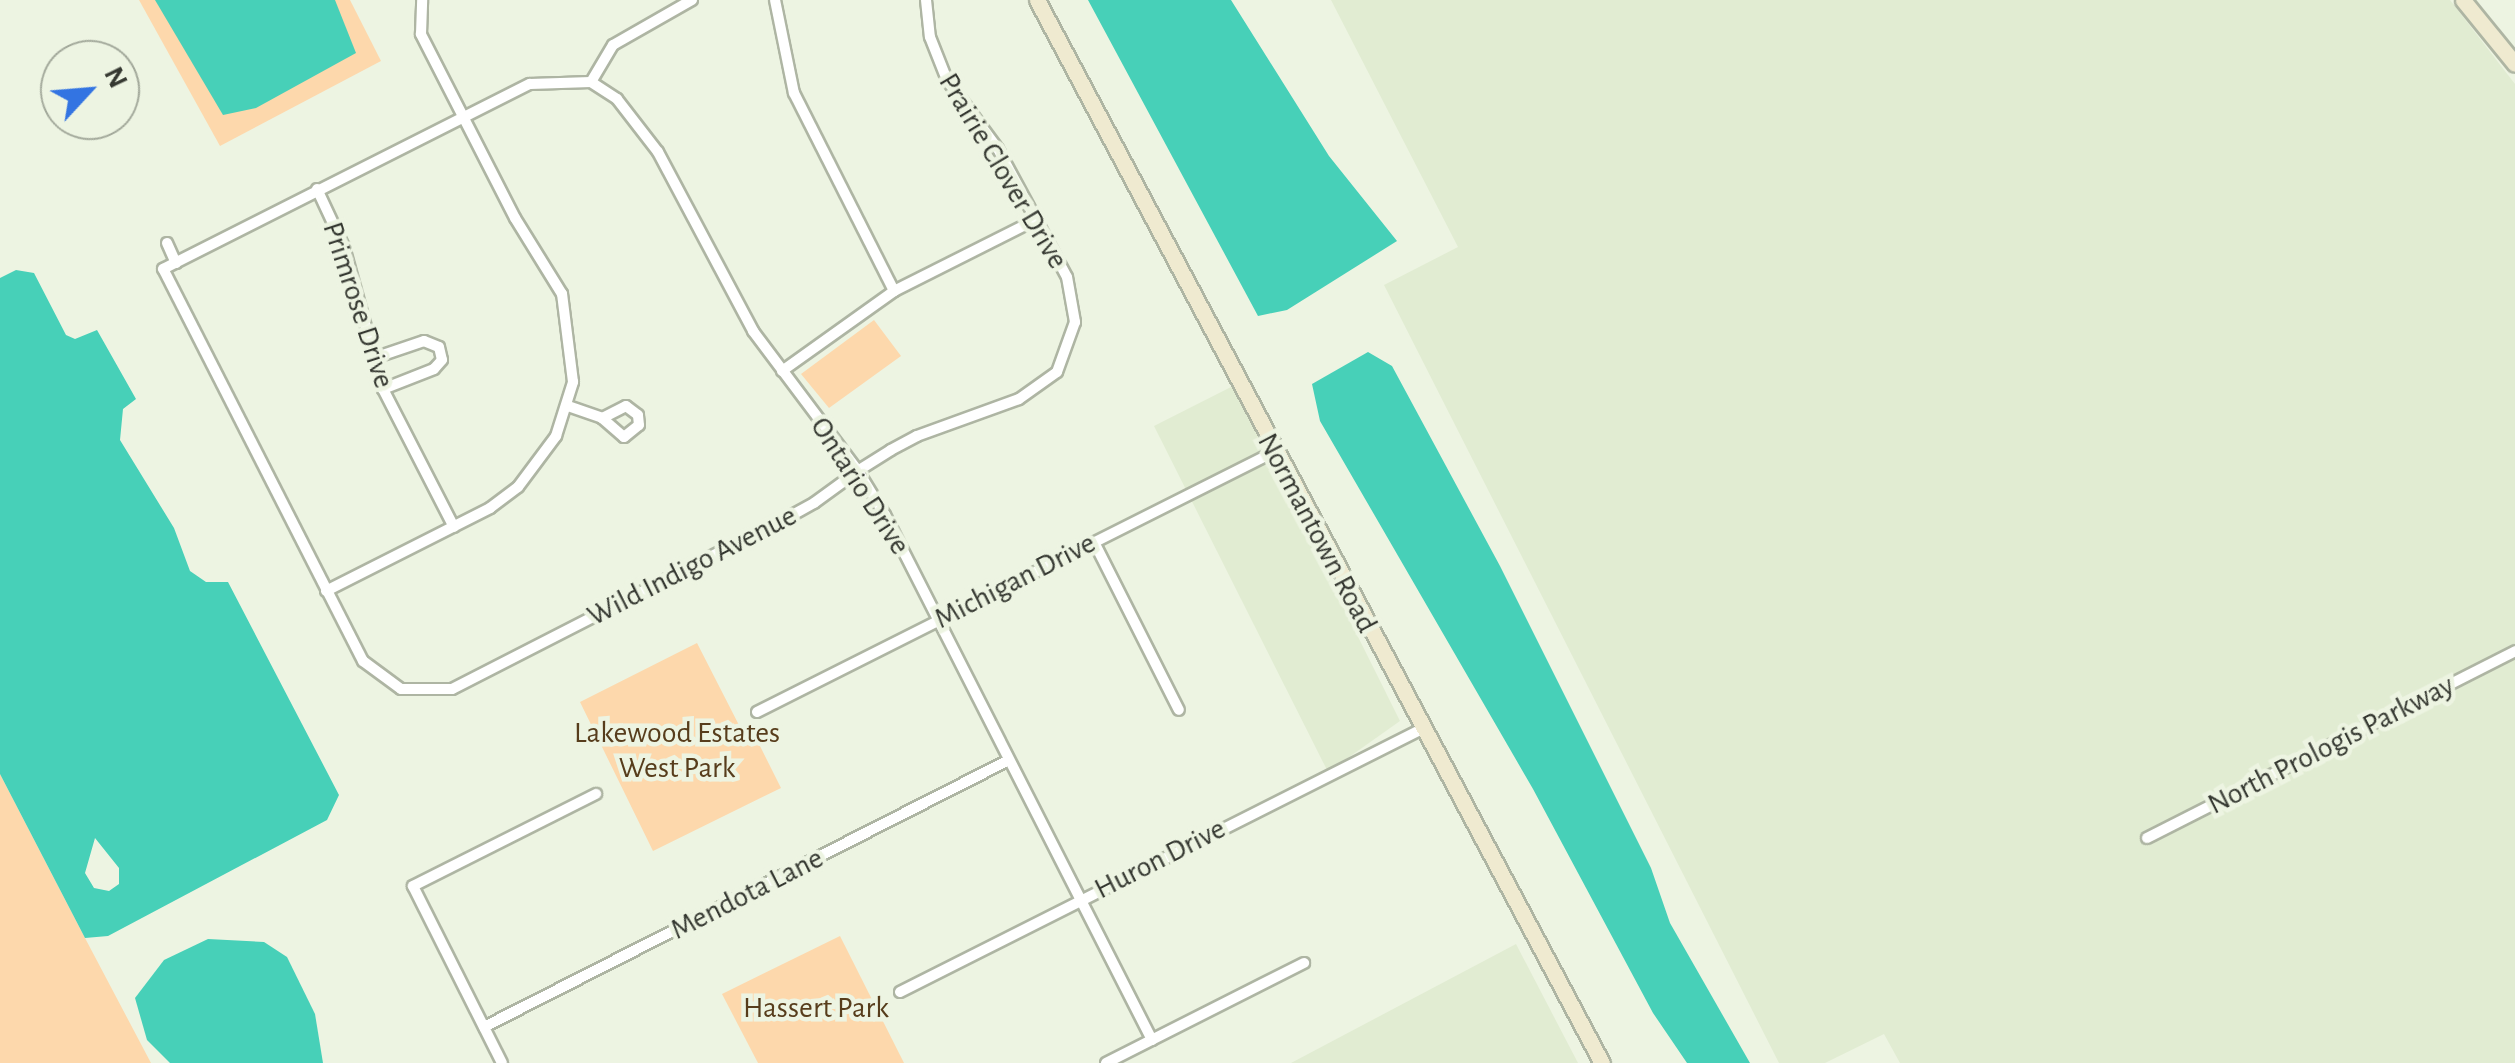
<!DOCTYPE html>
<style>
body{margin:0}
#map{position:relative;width:2515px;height:1063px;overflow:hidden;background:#edf4e2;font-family:"Alegreya Sans",sans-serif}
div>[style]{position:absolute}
.built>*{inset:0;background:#e1ecd2}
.green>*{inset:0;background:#fdd8ac}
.water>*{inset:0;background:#47d0b8}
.roads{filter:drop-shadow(2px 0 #aeb5a3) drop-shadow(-2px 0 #aeb5a3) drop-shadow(0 2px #aeb5a3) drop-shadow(0 -2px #aeb5a3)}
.street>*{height:10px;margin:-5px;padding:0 5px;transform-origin:5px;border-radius:5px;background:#fff}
.secondary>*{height:15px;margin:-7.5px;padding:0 7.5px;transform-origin:7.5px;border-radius:7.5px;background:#efead0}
span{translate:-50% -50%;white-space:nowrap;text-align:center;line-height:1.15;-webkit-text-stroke:9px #edf4e2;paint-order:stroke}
.street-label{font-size:30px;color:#353831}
.park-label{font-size:30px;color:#573d1c}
.north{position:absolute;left:40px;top:40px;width:100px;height:100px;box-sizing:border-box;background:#edf4e2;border:2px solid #a3a99b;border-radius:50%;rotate:64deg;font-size:28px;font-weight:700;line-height:40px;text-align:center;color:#353831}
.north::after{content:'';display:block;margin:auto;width:35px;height:45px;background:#3374e2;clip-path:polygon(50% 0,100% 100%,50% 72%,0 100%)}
</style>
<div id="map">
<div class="built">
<div style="clip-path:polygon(1331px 0,2450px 0,2515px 84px,2515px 1063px,1900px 1063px,1884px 1034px,1825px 1063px,1779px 1063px,1384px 285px,1458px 247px)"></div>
<div style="clip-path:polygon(1233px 386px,1400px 721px,1328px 772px,1154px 426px)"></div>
<div style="clip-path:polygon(1516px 944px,1578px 1063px,1291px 1063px)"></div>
</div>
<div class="green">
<div style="clip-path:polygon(139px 0,350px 0,381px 61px,220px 146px)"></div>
<div style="clip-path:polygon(874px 320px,901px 356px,829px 408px,801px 374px)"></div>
<div style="clip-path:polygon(697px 643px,742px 731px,755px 736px,781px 788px,653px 851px,580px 702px)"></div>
<div style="clip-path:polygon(0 774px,85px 938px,151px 1063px,0 1063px)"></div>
<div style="clip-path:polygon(840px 936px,904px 1063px,758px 1063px,722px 994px)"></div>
</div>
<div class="water">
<div style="clip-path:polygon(155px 0,335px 0,356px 53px,256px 108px,223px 115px)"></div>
<div style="clip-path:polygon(1088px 0,1231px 0,1329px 156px,1397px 241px,1287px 310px,1258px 316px)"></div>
<div style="clip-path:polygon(evenodd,16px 270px,34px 273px,66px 335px,75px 339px,97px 330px,136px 399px,123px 409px,120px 440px,174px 528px,190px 571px,206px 582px,228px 582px,339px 795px,327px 820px,108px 936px,85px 938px,0 774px,0 278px,16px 270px,95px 838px,119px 868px,119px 884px,109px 891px,94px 888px,85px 873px,95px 838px)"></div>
<div style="clip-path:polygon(1368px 352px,1392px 366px,1500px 566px,1651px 868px,1670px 923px,1750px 1063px,1687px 1063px,1653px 1013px,1533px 789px,1320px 421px,1312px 384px)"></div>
<div style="clip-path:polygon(208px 939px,264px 942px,287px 957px,315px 1014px,323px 1063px,170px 1063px,147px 1040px,135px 998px,164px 960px)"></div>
</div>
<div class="roads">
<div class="street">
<div style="left:775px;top:0;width:95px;rotate:78.5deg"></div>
<div style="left:794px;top:93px;width:222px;rotate:63.2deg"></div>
<div style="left:926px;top:0;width:37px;rotate:84deg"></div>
<div style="left:930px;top:37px;width:46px;rotate:68.4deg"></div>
<div style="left:947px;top:80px;width:86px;rotate:53.5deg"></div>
<div style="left:998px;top:149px;width:145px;rotate:61.7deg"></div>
<div style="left:1067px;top:277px;width:46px;rotate:79.9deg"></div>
<div style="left:1075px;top:322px;width:53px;rotate:109.8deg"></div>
<div style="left:1057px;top:372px;width:47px;rotate:144.6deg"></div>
<div style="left:1019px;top:399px;width:109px;rotate:160.1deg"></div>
<div style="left:917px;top:436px;width:30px;rotate:152deg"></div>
<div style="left:891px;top:450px;width:39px;rotate:148deg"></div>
<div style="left:858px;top:471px;width:54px;rotate:144deg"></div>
<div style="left:814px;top:503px;width:23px;rotate:151deg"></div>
<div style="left:794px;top:514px;width:384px;rotate:152.9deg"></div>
<div style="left:452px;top:689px;width:51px;rotate:180deg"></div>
<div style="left:401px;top:689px;width:47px;rotate:-143.6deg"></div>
<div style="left:363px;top:661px;width:440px;rotate:-117deg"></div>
<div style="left:163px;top:269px;width:411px;rotate:-26.8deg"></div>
<div style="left:530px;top:84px;width:61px;rotate:-1.9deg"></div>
<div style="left:591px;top:82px;width:31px;rotate:33deg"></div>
<div style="left:617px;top:99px;width:67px;rotate:52.3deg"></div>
<div style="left:658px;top:152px;width:203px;rotate:62deg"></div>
<div style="left:753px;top:331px;width:175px;rotate:53.1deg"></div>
<div style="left:858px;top:471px;width:52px;rotate:58.5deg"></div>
<div style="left:885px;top:515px;width:589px;rotate:63.04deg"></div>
<div style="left:591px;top:82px;width:43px;rotate:-59.3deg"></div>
<div style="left:613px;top:45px;width:91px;rotate:-29.7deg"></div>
<div style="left:317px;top:189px;width:64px;rotate:65deg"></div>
<div style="left:344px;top:247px;width:147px;rotate:74.6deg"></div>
<div style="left:383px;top:389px;width:155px;rotate:62.8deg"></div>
<div style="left:167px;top:243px;width:22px;rotate:66deg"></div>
<div style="left:371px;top:359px;width:56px;rotate:-18.8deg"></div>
<div style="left:424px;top:341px;width:16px;rotate:22deg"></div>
<div style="left:439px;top:347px;width:13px;rotate:77deg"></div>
<div style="left:442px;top:360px;width:12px;rotate:132deg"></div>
<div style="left:434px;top:369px;width:55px;rotate:158.6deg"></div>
<div style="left:782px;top:371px;width:138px;rotate:-35.5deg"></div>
<div style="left:894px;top:291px;width:160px;rotate:-26.7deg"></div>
<div style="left:568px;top:406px;width:36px;rotate:19deg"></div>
<div style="left:602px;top:418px;width:29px;rotate:41deg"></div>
<div style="left:624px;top:437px;width:19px;rotate:-39deg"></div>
<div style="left:639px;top:425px;width:10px;rotate:-96deg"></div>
<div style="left:638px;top:415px;width:15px;rotate:-143deg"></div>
<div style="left:626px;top:406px;width:27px;rotate:153deg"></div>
<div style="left:1094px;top:542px;width:188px;rotate:63.2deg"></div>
<div style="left:326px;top:591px;width:184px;rotate:-26.8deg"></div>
<div style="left:490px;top:508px;width:35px;rotate:-37deg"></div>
<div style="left:518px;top:487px;width:64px;rotate:-53.3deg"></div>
<div style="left:556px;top:436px;width:57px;rotate:-72.5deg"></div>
<div style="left:573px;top:382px;width:89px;rotate:-97.1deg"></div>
<div style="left:562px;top:294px;width:89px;rotate:-121.7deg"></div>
<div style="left:515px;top:218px;width:207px;rotate:-117.1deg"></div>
<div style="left:421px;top:34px;width:34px;rotate:-88deg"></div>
<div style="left:757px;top:712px;width:579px;rotate:-26.7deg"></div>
<div style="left:2147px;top:838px;width:413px;rotate:-26.9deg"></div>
<div style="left:900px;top:992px;width:585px;rotate:-26.74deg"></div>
<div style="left:484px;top:1027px;width:589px;rotate:-26.96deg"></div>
<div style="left:502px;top:1063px;width:198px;rotate:-116.7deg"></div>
<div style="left:413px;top:886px;width:205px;rotate:-26.7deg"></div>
<div style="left:1106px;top:1063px;width:222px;rotate:-26.8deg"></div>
</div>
<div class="secondary">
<div style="left:1037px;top:0;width:1204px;rotate:62.01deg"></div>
<div style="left:2463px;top:0;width:82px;rotate:50.9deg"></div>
</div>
</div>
<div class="street-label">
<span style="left:1003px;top:171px;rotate:59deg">Prairie Clover Drive</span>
<span style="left:358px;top:305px;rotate:72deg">Primrose Drive</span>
<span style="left:860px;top:486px;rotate:57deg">Ontario Drive</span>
<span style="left:1317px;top:533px;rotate:62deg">Normantown Road</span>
<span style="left:692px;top:566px;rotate:-27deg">Wild Indigo Avenue</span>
<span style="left:1015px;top:581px;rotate:-27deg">Michigan Drive</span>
<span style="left:2331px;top:745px;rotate:-27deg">North Prologis Parkway</span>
<span style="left:1160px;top:859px;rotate:-27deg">Huron Drive</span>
<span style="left:747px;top:894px;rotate:-27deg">Mendota Lane</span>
</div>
<div class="park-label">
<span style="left:677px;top:750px">Lakewood Estates<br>West Park</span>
<span style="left:816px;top:1008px">Hassert Park</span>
</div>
<div class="north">N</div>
</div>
